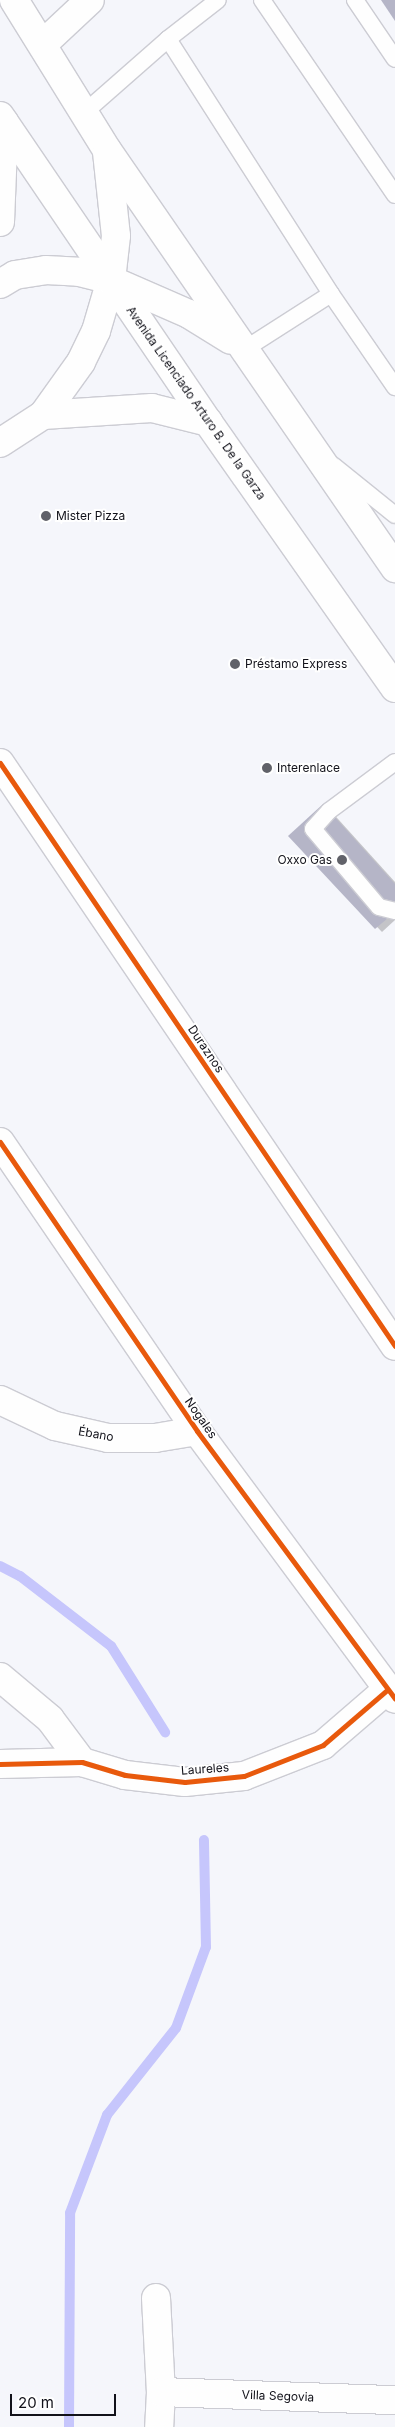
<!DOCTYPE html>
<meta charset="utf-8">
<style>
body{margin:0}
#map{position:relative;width:395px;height:2427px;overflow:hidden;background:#f5f6fb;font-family:Inter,sans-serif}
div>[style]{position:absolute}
.shadow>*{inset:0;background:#0003}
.stream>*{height:10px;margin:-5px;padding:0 5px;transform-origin:5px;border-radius:5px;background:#c6c6fc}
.building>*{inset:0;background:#b5b5c7}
.roads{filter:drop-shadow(1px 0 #ccccd3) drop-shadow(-1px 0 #ccccd3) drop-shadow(0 1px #ccccd3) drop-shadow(0 -1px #ccccd3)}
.lane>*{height:16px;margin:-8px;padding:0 8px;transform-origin:8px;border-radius:8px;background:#fefefe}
.street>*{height:28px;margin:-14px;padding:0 14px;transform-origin:14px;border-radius:14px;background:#fefefe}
.secondary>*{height:28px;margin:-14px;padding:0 14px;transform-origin:14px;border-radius:14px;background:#fefefe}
.primary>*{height:28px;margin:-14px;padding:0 14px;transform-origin:14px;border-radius:14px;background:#fefefe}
.cycleway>*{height:5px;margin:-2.5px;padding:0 2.5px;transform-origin:2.5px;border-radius:2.5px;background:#e8590c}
.dots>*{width:14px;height:14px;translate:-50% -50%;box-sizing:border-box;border:2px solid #fff;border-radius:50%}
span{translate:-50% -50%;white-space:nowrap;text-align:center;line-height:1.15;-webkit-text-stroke:4px #fff;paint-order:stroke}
.street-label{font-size:12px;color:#12121a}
.poi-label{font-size:12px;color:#12121a}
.left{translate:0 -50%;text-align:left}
.right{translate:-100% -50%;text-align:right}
.scale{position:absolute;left:10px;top:2394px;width:106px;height:22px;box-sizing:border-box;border:2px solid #12121a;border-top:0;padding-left:6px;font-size:15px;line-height:18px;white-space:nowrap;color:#12121a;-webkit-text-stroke:4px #fff;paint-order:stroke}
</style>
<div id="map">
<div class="shadow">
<div style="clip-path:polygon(329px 809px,395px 882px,395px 920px,382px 932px,290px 836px)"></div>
</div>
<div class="stream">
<div style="left:0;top:1566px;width:22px;rotate:27deg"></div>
<div style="left:20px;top:1576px;width:115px;rotate:37.6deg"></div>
<div style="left:111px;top:1646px;width:102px;rotate:57.9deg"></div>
<div style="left:69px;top:2427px;width:214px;rotate:-89.7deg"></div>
<div style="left:70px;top:2213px;width:105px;rotate:-69.3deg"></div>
<div style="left:107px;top:2115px;width:111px;rotate:-51.6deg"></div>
<div style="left:176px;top:2028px;width:86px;rotate:-69.7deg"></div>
<div style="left:206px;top:1947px;width:107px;rotate:-91.1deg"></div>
</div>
<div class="building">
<div style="clip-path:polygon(381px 0,395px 0,395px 21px)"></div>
<div style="clip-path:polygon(323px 804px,395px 884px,395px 912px,375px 929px,288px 836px)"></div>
</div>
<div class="roads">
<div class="lane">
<div style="left:262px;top:0;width:236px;rotate:55.7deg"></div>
<div style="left:355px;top:0;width:71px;rotate:55.9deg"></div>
<div style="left:168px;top:39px;width:303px;rotate:57.4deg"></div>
<div style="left:331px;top:294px;width:113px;rotate:55.5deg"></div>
<div style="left:85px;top:112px;width:111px;rotate:-41.3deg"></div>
<div style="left:168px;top:39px;width:63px;rotate:-38deg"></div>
<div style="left:245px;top:349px;width:102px;rotate:-32.6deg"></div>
<div style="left:334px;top:466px;width:78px;rotate:38.8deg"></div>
<div style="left:395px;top:762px;width:82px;rotate:143.4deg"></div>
<div style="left:329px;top:811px;width:24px;rotate:132deg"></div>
<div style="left:313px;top:829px;width:102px;rotate:49.8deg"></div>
<div style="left:379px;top:907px;width:16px;rotate:14deg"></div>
</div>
<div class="street">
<div style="left:43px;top:44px;width:64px;rotate:-43.1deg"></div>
<div style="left:0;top:763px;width:704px;rotate:55.88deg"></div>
<div style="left:0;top:1142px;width:350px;rotate:55.7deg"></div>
<div style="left:197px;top:1431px;width:333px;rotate:53.5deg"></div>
<div style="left:0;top:1400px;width:61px;rotate:25.3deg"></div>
<div style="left:55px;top:1426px;width:54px;rotate:12.8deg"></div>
<div style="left:108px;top:1438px;width:47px"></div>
<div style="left:155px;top:1438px;width:43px;rotate:-9.5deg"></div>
<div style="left:0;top:1677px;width:65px;rotate:40deg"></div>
<div style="left:50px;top:1719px;width:54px;rotate:53.3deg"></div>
<div style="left:0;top:1764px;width:82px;rotate:-1.4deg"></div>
<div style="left:82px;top:1762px;width:45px;rotate:16.8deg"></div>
<div style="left:125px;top:1775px;width:60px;rotate:6.7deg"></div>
<div style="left:185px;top:1782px;width:59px;rotate:-5.8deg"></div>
<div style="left:244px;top:1776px;width:85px;rotate:-21.4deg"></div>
<div style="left:323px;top:1745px;width:84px;rotate:-40.7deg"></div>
<div style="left:156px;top:2298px;width:94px;rotate:87deg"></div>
<div style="left:161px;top:2392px;width:35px;rotate:93deg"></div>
<div style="left:161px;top:2392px;width:234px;rotate:2deg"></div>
</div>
<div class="secondary">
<div style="left:0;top:284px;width:17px;rotate:-31deg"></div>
<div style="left:15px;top:275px;width:31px;rotate:-9deg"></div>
<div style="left:46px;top:270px;width:33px;rotate:3deg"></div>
<div style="left:79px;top:272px;width:33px;rotate:14deg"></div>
<div style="left:111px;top:280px;width:53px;rotate:106.4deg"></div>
<div style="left:96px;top:331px;width:34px;rotate:116deg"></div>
<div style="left:81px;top:362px;width:65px;rotate:125.6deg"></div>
<div style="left:43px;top:415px;width:51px;rotate:146.9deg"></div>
</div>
<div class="primary">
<div style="left:14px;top:0;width:176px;rotate:58.2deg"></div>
<div style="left:107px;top:150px;width:508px;rotate:55.43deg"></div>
<div style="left:0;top:116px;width:370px;rotate:55.8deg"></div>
<div style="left:208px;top:422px;width:325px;rotate:54.9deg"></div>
<div style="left:107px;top:152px;width:84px;rotate:83.9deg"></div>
<div style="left:116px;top:236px;width:44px;rotate:96.5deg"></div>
<div style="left:111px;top:280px;width:85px;rotate:23.6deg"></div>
<div style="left:189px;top:314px;width:49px;rotate:31.8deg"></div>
<div style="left:0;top:222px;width:100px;rotate:-87.7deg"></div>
<div style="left:43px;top:415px;width:109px;rotate:-3.7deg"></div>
<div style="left:152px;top:408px;width:58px;rotate:14deg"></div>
</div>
</div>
<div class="cycleway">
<div style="left:0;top:763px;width:704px;rotate:55.88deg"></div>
<div style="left:0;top:1142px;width:350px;rotate:55.7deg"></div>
<div style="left:197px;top:1431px;width:333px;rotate:53.5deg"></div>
<div style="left:0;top:1764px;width:82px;rotate:-1.4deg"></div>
<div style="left:82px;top:1762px;width:45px;rotate:16.8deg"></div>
<div style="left:125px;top:1775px;width:60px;rotate:6.7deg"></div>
<div style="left:185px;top:1782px;width:59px;rotate:-5.8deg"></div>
<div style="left:244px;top:1776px;width:85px;rotate:-21.4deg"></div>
<div style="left:323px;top:1745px;width:84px;rotate:-40.7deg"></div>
</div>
<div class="dots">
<div style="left:46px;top:516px;background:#616269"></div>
<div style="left:235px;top:664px;background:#616269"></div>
<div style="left:267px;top:768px;background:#616269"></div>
<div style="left:342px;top:860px;background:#616269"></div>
</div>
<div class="street-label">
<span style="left:196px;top:403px;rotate:55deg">Avenida Licenciado Arturo B. De la Garza</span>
<span style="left:206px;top:1049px;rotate:56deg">Duraznos</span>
<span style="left:201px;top:1418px;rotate:55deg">Nogales</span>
<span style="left:96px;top:1434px;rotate:10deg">Ébano</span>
<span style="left:205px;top:1769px;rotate:-4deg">Laureles</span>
<span style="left:278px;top:2396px;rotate:2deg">Villa Segovia</span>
</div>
<div class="poi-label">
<span class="left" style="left:56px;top:516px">Mister Pizza</span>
<span class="left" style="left:245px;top:664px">Préstamo Express</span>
<span class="left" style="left:277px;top:768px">Interenlace</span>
<span class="right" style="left:332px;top:860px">Oxxo Gas</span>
</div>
<div class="scale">20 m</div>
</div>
